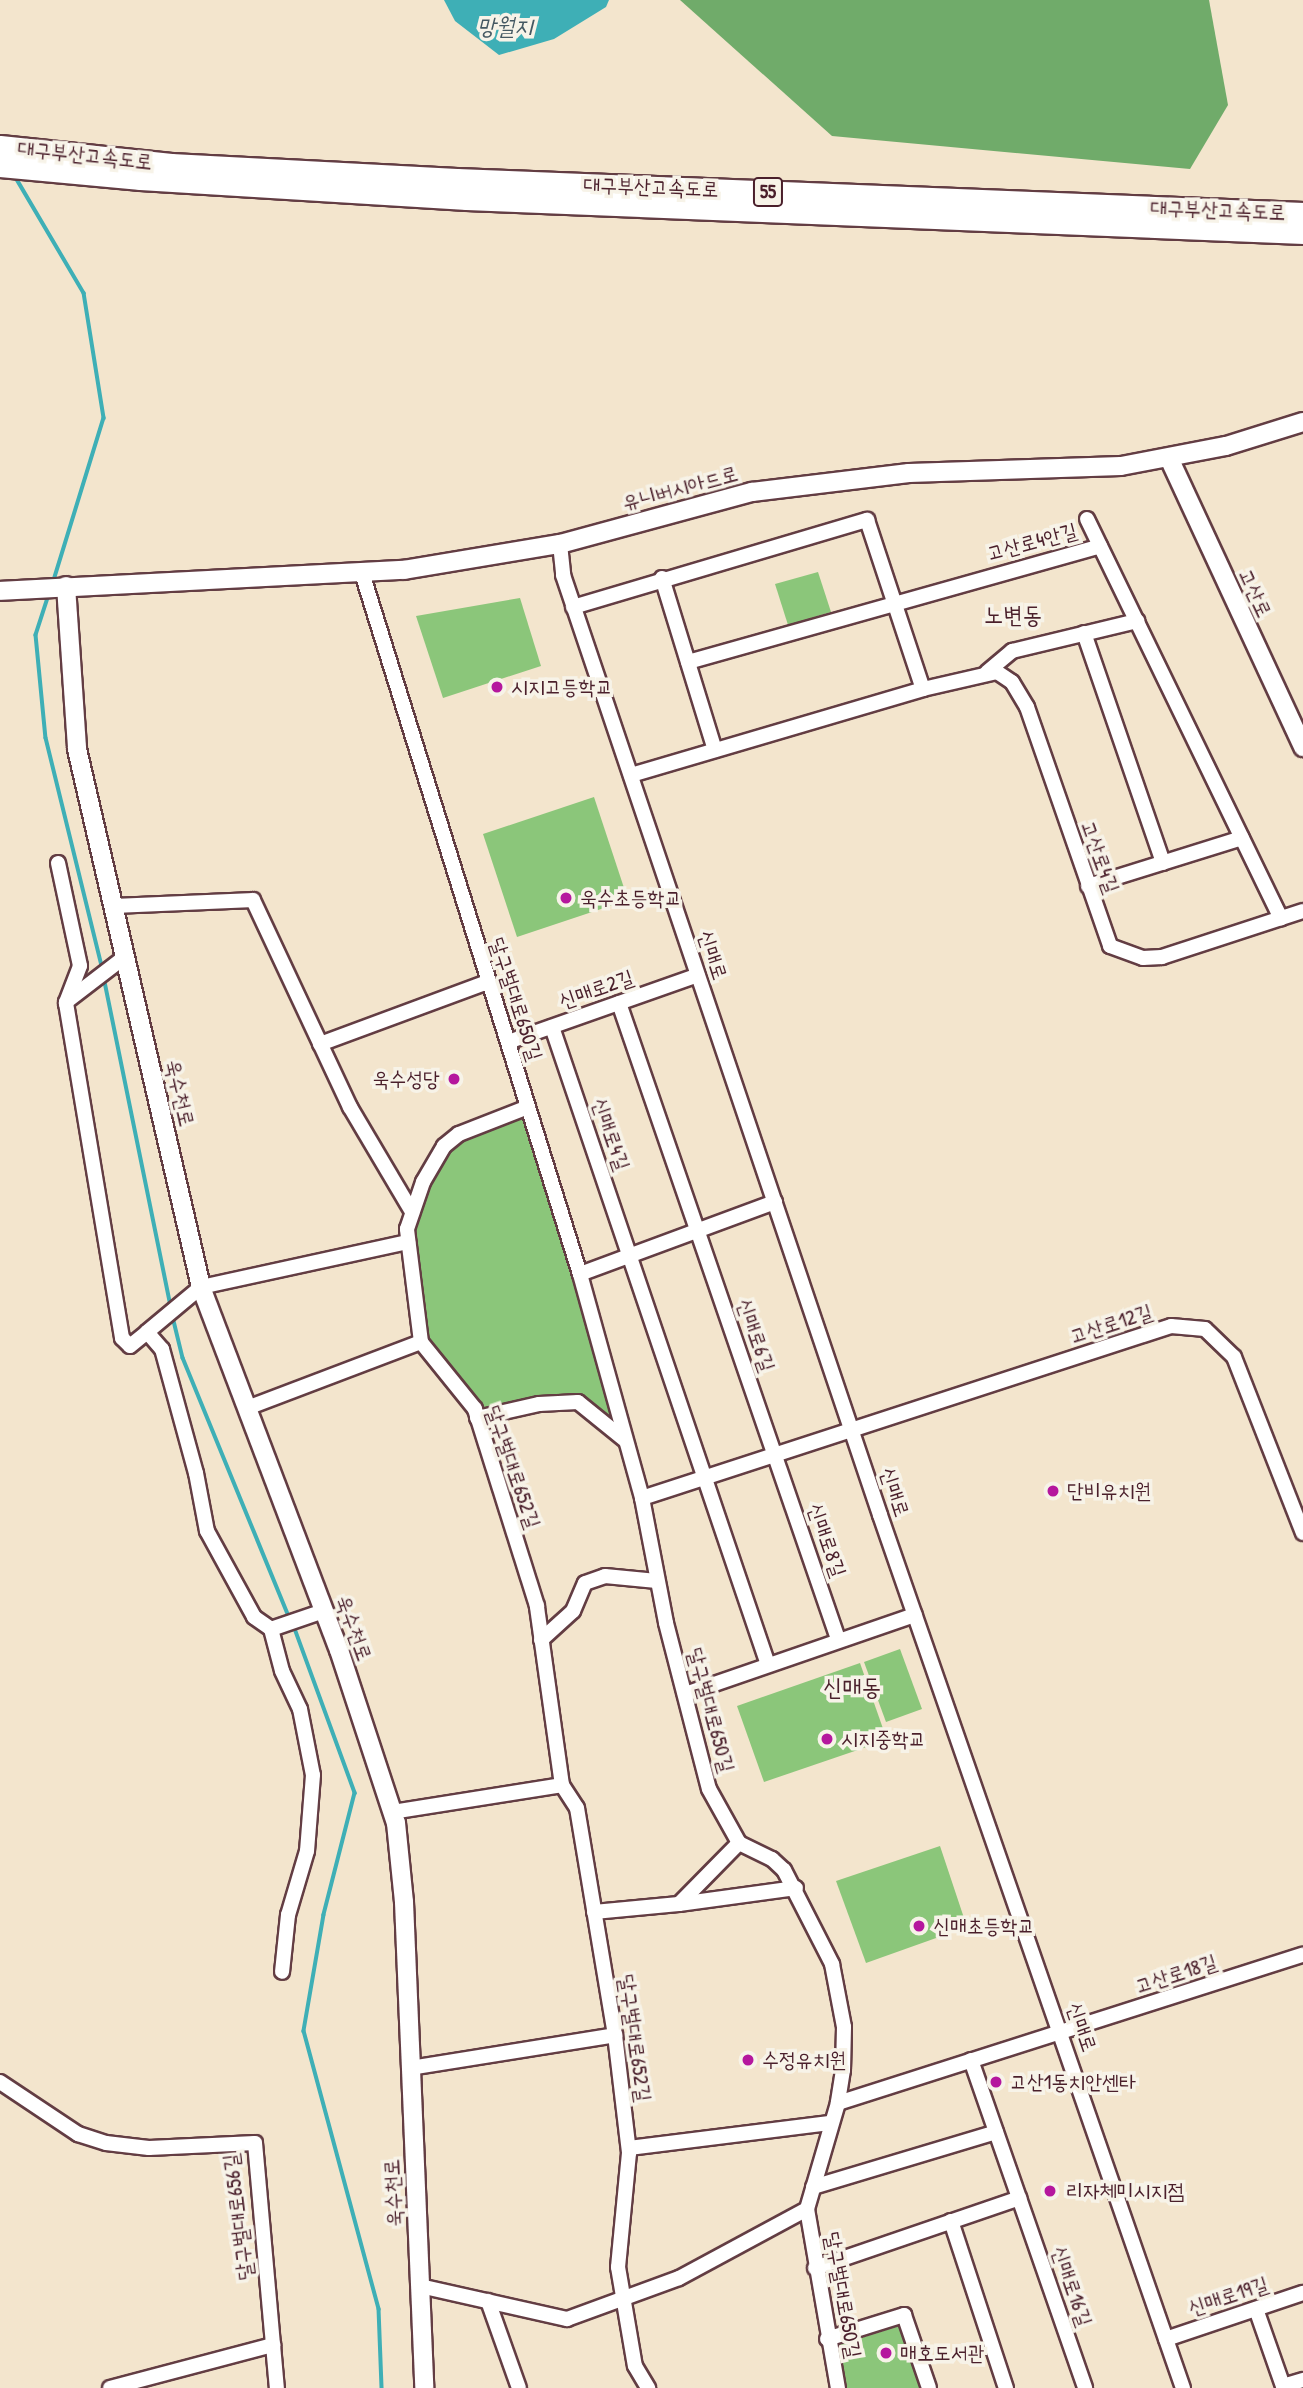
<!DOCTYPE html>
<meta charset="utf-8">
<style>
body{margin:0}
#map{position:relative;width:1303px;height:2388px;overflow:hidden;background:#f3e5cd;font-family:"Patrick Hand","Poor Story",sans-serif}
div>[style]{position:absolute}
.green>*{inset:0;background:#8bc67a}
.forest>*{inset:0;background:#70ab6a}
.water>*{inset:0;background:#3eafb6}
.stream>*{height:3.5px;margin:-1.75px;padding:0 1.75px;transform-origin:1.75px;border-radius:1.75px;background:#3eafb6}
.roads{filter:drop-shadow(2px 0 #633d43) drop-shadow(-2px 0 #633d43) drop-shadow(0 2px #633d43) drop-shadow(0 -2px #633d43)}
.minor>*{height:14px;margin:-7px;padding:0 7px;transform-origin:7px;border-radius:7px;background:#fff}
.major>*{height:18px;margin:-9px;padding:0 9px;transform-origin:9px;border-radius:9px;background:#fff}
.highway>*{height:21px;margin:-10.5px;padding:0 10.5px;transform-origin:10.5px;border-radius:10.5px;background:#fff}
.dots>*{width:19px;height:19px;translate:-50% -50%;box-sizing:border-box;border:4px solid #f7f3e8;border-radius:50%}
span{translate:-50% -50%;white-space:nowrap;text-align:center;line-height:1.15;-webkit-text-stroke:7px #f7f3e8;paint-order:stroke}
.shield-label span{padding:2px 5px;background:#f7f3e8;border:2px solid;border-radius:5px;-webkit-text-stroke-width:0}
.shield-label{font-size:19px;color:#4a1f2b;font-weight:700}
.street-label{font-size:21px;color:#4a1f2b}
.poi-label{font-size:21px;color:#4a1f2b}
.left{translate:0 -50%;text-align:left}
.right{translate:-100% -50%;text-align:right}
.water-label{font-size:23px;color:#455963;font-style:italic}
.quarter-label{font-size:24px;color:#4a1f2b}
</style>
<div id="map">
<div class="green">
<div style="clip-path:polygon(818px 572px,831px 612px,788px 625px,775px 584px)"></div>
<div style="clip-path:polygon(520px 598px,541px 666px,443px 698px,416px 616px)"></div>
<div style="clip-path:polygon(594px 797px,628px 900px,517px 937px,483px 834px)"></div>
<div style="clip-path:polygon(528px 1107px,623px 1430px,578px 1402px,483px 1417px,421px 1342px,407px 1229px,444px 1146px)"></div>
<div style="clip-path:polygon(900px 1649px,922px 1709px,886px 1722px,864px 1662px)"></div>
<div style="clip-path:polygon(860px 1663px,887px 1740px,764px 1782px,737px 1706px)"></div>
<div style="clip-path:polygon(940px 1846px,967px 1927px,866px 1963px,836px 1881px)"></div>
<div style="clip-path:polygon(899px 2326px,922px 2388px,847px 2388px,839px 2345px)"></div>
</div>
<div class="forest">
<div style="clip-path:polygon(680px 0,1209px 0,1228px 105px,1190px 169px,832px 136px)"></div>
</div>
<div class="water">
<div style="clip-path:polygon(444px 0,609px 0,606px 7px,554px 39px,499px 55px,455px 21px)"></div>
</div>
<div class="stream">
<div style="left:15px;top:176px;width:136px;rotate:59.5deg"></div>
<div style="left:84px;top:293px;width:127px;rotate:80.9deg"></div>
<div style="left:104px;top:418px;width:170px;rotate:107.1deg"></div>
<div style="left:49px;top:595px;width:42px;rotate:108deg"></div>
<div style="left:36px;top:635px;width:103px;rotate:84.5deg"></div>
<div style="left:46px;top:738px;width:239px;rotate:76.2deg"></div>
<div style="left:104px;top:977px;width:336px;rotate:78.5deg"></div>
<div style="left:173px;top:1317px;width:42px;rotate:76.3deg"></div>
<div style="left:183px;top:1358px;width:282px;rotate:67.7deg"></div>
<div style="left:294px;top:1626px;width:178px;rotate:69.9deg"></div>
<div style="left:355px;top:1793px;width:126px;rotate:104.3deg"></div>
<div style="left:324px;top:1915px;width:118px;rotate:99.8deg"></div>
<div style="left:304px;top:2031px;width:288px;rotate:74.9deg"></div>
<div style="left:379px;top:2309px;width:79px;rotate:87.8deg"></div>
</div>
<div class="roads">
<div class="minor">
<div style="left:1087px;top:519px;width:444px;rotate:64.1deg"></div>
<div style="left:560px;top:544px;width:31px;rotate:84deg"></div>
<div style="left:563px;top:575px;width:992px;rotate:71.36deg"></div>
<div style="left:880px;top:1515px;width:924px;rotate:70.86deg"></div>
<div style="left:362px;top:573px;width:734px;rotate:72.73deg"></div>
<div style="left:580px;top:1274px;width:232px;rotate:74.5deg"></div>
<div style="left:642px;top:1498px;width:127px;rotate:79.1deg"></div>
<div style="left:666px;top:1623px;width:171px;rotate:75.5deg"></div>
<div style="left:709px;top:1789px;width:62px;rotate:60.9deg"></div>
<div style="left:739px;top:1843px;width:37px;rotate:26deg"></div>
<div style="left:772px;top:1859px;width:16px;rotate:43deg"></div>
<div style="left:784px;top:1870px;width:106px;rotate:62.9deg"></div>
<div style="left:832px;top:1964px;width:64px;rotate:79.2deg"></div>
<div style="left:844px;top:2027px;width:43px;rotate:91.3deg"></div>
<div style="left:843px;top:2070px;width:33px;rotate:99deg"></div>
<div style="left:838px;top:2103px;width:110px;rotate:106.3deg"></div>
<div style="left:807px;top:2209px;width:182px;rotate:80.2deg"></div>
<div style="left:662px;top:578px;width:180px;rotate:72.9deg"></div>
<div style="left:573px;top:607px;width:307px;rotate:-16.5deg"></div>
<div style="left:867px;top:520px;width:178px;rotate:71.7deg"></div>
<div style="left:1084px;top:633px;width:243px;rotate:71deg"></div>
<div style="left:688px;top:662px;width:428px;rotate:-15.7deg"></div>
<div style="left:987px;top:672px;width:33px;rotate:-40deg"></div>
<div style="left:1012px;top:651px;width:129px;rotate:-13.5deg"></div>
<div style="left:631px;top:775px;width:304px;rotate:-16.4deg"></div>
<div style="left:923px;top:689px;width:76px;rotate:-12.9deg"></div>
<div style="left:997px;top:672px;width:18px;rotate:34deg"></div>
<div style="left:1012px;top:682px;width:29px;rotate:59deg"></div>
<div style="left:1027px;top:707px;width:253px;rotate:70.8deg"></div>
<div style="left:1110px;top:946px;width:35px;rotate:20deg"></div>
<div style="left:1143px;top:958px;width:19px;rotate:-3deg"></div>
<div style="left:1162px;top:957px;width:148px;rotate:-18.1deg"></div>
<div style="left:58px;top:863px;width:105px;rotate:77.9deg"></div>
<div style="left:80px;top:966px;width:40px;rotate:111deg"></div>
<div style="left:66px;top:1003px;width:340px;rotate:80.5deg"></div>
<div style="left:122px;top:1338px;width:11px;rotate:45deg"></div>
<div style="left:130px;top:1346px;width:22px;rotate:-39deg"></div>
<div style="left:147px;top:1332px;width:23px;rotate:49deg"></div>
<div style="left:162px;top:1349px;width:129px;rotate:74.7deg"></div>
<div style="left:196px;top:1473px;width:59px;rotate:79.3deg"></div>
<div style="left:207px;top:1531px;width:98px;rotate:61.3deg"></div>
<div style="left:254px;top:1617px;width:21px;rotate:35deg"></div>
<div style="left:271px;top:1629px;width:43px;rotate:75.3deg"></div>
<div style="left:282px;top:1671px;width:42px;rotate:64.7deg"></div>
<div style="left:300px;top:1709px;width:67px;rotate:78.9deg"></div>
<div style="left:313px;top:1775px;width:76px;rotate:94.5deg"></div>
<div style="left:307px;top:1851px;width:67px;rotate:106.5deg"></div>
<div style="left:288px;top:1915px;width:57px;rotate:96deg"></div>
<div style="left:1088px;top:886px;width:161px;rotate:-17.3deg"></div>
<div style="left:115px;top:906px;width:138px;rotate:-2.5deg"></div>
<div style="left:253px;top:900px;width:229px;rotate:64.9deg"></div>
<div style="left:350px;top:1107px;width:122px;rotate:59.4deg"></div>
<div style="left:66px;top:1002px;width:76px;rotate:-37.5deg"></div>
<div style="left:619px;top:1003px;width:673px;rotate:71deg"></div>
<div style="left:552px;top:1027px;width:670px;rotate:71.29deg"></div>
<div style="left:508px;top:1042px;width:201px;rotate:-19.4deg"></div>
<div style="left:320px;top:1044px;width:179px;rotate:-20.3deg"></div>
<div style="left:580px;top:1274px;width:208px;rotate:-20.3deg"></div>
<div style="left:147px;top:1332px;width:70px;rotate:-39.8deg"></div>
<div style="left:201px;top:1287px;width:212px;rotate:-12.3deg"></div>
<div style="left:247px;top:1408px;width:186px;rotate:-20.8deg"></div>
<div style="left:477px;top:1418px;width:64px;rotate:-12.7deg"></div>
<div style="left:539px;top:1404px;width:39px;rotate:-3deg"></div>
<div style="left:578px;top:1402px;width:60px;rotate:39deg"></div>
<div style="left:642px;top:1498px;width:556px;rotate:-18.01deg"></div>
<div style="left:1171px;top:1326px;width:34px;rotate:5deg"></div>
<div style="left:1205px;top:1329px;width:40px;rotate:44deg"></div>
<div style="left:1234px;top:1357px;width:189px;rotate:68.6deg"></div>
<div style="left:271px;top:1629px;width:56px;rotate:-18.8deg"></div>
<div style="left:541px;top:1640px;width:43px;rotate:-42.2deg"></div>
<div style="left:573px;top:1611px;width:30px;rotate:-67deg"></div>
<div style="left:585px;top:1583px;width:21px;rotate:-19deg"></div>
<div style="left:605px;top:1576px;width:52px;rotate:5.5deg"></div>
<div style="left:685px;top:1694px;width:243px;rotate:-19deg"></div>
<div style="left:562px;top:1785px;width:27px;rotate:57deg"></div>
<div style="left:577px;top:1808px;width:230px;rotate:80.5deg"></div>
<div style="left:615px;top:2035px;width:119px;rotate:83.2deg"></div>
<div style="left:629px;top:2153px;width:115px;rotate:95.5deg"></div>
<div style="left:618px;top:2267px;width:100px;rotate:80.3deg"></div>
<div style="left:635px;top:2366px;width:26px;rotate:59deg"></div>
<div style="left:392px;top:1812px;width:172px;rotate:-9deg"></div>
<div style="left:562px;top:1785px;width:181px;rotate:-98deg"></div>
<div style="left:537px;top:1606px;width:207px;rotate:-107.5deg"></div>
<div style="left:475px;top:1409px;width:86px;rotate:-128.9deg"></div>
<div style="left:421px;top:1342px;width:114px;rotate:-97.1deg"></div>
<div style="left:407px;top:1229px;width:50px;rotate:-71.2deg"></div>
<div style="left:423px;top:1182px;width:42px;rotate:-59.7deg"></div>
<div style="left:444px;top:1146px;width:19px;rotate:-39deg"></div>
<div style="left:459px;top:1134px;width:74px;rotate:-21.4deg"></div>
<div style="left:679px;top:1904px;width:118px;rotate:-7.8deg"></div>
<div style="left:594px;top:1912px;width:85px;rotate:-5.4deg"></div>
<div style="left:679px;top:1904px;width:86px;rotate:-45.5deg"></div>
<div style="left:971px;top:2060px;width:347px;rotate:70.8deg"></div>
<div style="left:410px;top:2068px;width:208px;rotate:-9.1deg"></div>
<div style="left:0;top:2082px;width:94px;rotate:33.7deg"></div>
<div style="left:78px;top:2134px;width:29px;rotate:18deg"></div>
<div style="left:106px;top:2143px;width:43px;rotate:6.6deg"></div>
<div style="left:149px;top:2148px;width:106px;rotate:-2.7deg"></div>
<div style="left:255px;top:2143px;width:246px;rotate:84.9deg"></div>
<div style="left:838px;top:2103px;width:488px;rotate:-17.7deg"></div>
<div style="left:629px;top:2148px;width:202px;rotate:-7.1deg"></div>
<div style="left:813px;top:2187px;width:191px;rotate:-16.7deg"></div>
<div style="left:951px;top:2221px;width:176px;rotate:71.8deg"></div>
<div style="left:815px;top:2268px;width:216px;rotate:-18.9deg"></div>
<div style="left:420px;top:2286px;width:151px;rotate:12.7deg"></div>
<div style="left:567px;top:2319px;width:119px;rotate:-20.1deg"></div>
<div style="left:679px;top:2278px;width:145px;rotate:-28.3deg"></div>
<div style="left:488px;top:2301px;width:92px;rotate:70.4deg"></div>
<div style="left:1256px;top:2309px;width:82px;rotate:70.7deg"></div>
<div style="left:1283px;top:2386px;width:21px;rotate:-17deg"></div>
<div style="left:827px;top:2339px;width:81px;rotate:-17.3deg"></div>
<div style="left:904px;top:2315px;width:77px;rotate:71.1deg"></div>
<div style="left:1166px;top:2339px;width:145px;rotate:-18.6deg"></div>
<div style="left:110px;top:2388px;width:169px;rotate:-14.8deg"></div>
</div>
<div class="major">
<div style="left:1169px;top:458px;width:319px;rotate:65.1deg"></div>
<div style="left:66px;top:586px;width:163px;rotate:86.1deg"></div>
<div style="left:77px;top:749px;width:552px;rotate:77.02deg"></div>
<div style="left:201px;top:1287px;width:388px;rotate:69.2deg"></div>
<div style="left:339px;top:1650px;width:182px;rotate:71.8deg"></div>
<div style="left:396px;top:1823px;width:79px;rotate:84.2deg"></div>
<div style="left:404px;top:1902px;width:486px;rotate:87.6deg"></div>
<div style="left:0;top:591px;width:405px;rotate:-3deg"></div>
<div style="left:404px;top:570px;width:158px;rotate:-9.5deg"></div>
<div style="left:560px;top:544px;width:199px;rotate:-15.2deg"></div>
<div style="left:752px;top:492px;width:158px;rotate:-6.9deg"></div>
<div style="left:909px;top:473px;width:212px;rotate:-1.9deg"></div>
<div style="left:1121px;top:466px;width:107px;rotate:-10.8deg"></div>
<div style="left:1226px;top:446px;width:81px;rotate:-17.3deg"></div>
</div>
<div class="highway">
<div style="left:0;top:146px;width:172px;rotate:6deg"></div>
<div style="left:171px;top:164px;width:286px;rotate:3deg"></div>
<div style="left:457px;top:179px;width:847px;rotate:2.3deg"></div>
<div style="left:0;top:166px;width:141px;rotate:5.3deg"></div>
<div style="left:140px;top:179px;width:327px;rotate:3.5deg"></div>
<div style="left:466px;top:199px;width:838px;rotate:2.33deg"></div>
</div>
</div>
<div class="dots">
<div style="left:497px;top:687px;background:#b5179e"></div>
<div style="left:566px;top:898px;background:#b5179e"></div>
<div style="left:454px;top:1079px;background:#b5179e"></div>
<div style="left:1053px;top:1491px;background:#b5179e"></div>
<div style="left:827px;top:1739px;background:#b5179e"></div>
<div style="left:919px;top:1926px;background:#b5179e"></div>
<div style="left:748px;top:2060px;background:#b5179e"></div>
<div style="left:996px;top:2082px;background:#b5179e"></div>
<div style="left:1050px;top:2191px;background:#b5179e"></div>
<div style="left:886px;top:2353px;background:#b5179e"></div>
</div>
<div class="shield-label">
<span style="left:768px;top:192px">55</span>
</div>
<div class="street-label">
<span style="left:85px;top:155px;rotate:6deg">대구부산고속도로</span>
<span style="left:651px;top:187px;rotate:2deg">대구부산고속도로</span>
<span style="left:1218px;top:210px;rotate:2deg">대구부산고속도로</span>
<span style="left:680px;top:488px;rotate:-15deg">유니버시아드로</span>
<span style="left:1032px;top:542px;rotate:-15deg">고산로4안길</span>
<span style="left:1255px;top:593px;rotate:65deg">고산로</span>
<span style="left:1100px;top:857px;rotate:70deg">고산로4길</span>
<span style="left:713px;top:955px;rotate:72deg">신매로</span>
<span style="left:596px;top:989px;rotate:-19deg">신매로2길</span>
<span style="left:516px;top:999px;rotate:72deg">달구벌대로650길</span>
<span style="left:180px;top:1093px;rotate:77deg">욱수천로</span>
<span style="left:611px;top:1134px;rotate:71deg">신매로4길</span>
<span style="left:1111px;top:1324px;rotate:-18deg">고산로12길</span>
<span style="left:756px;top:1335px;rotate:71deg">신매로6길</span>
<span style="left:513px;top:1467px;rotate:71deg">달구벌대로652길</span>
<span style="left:895px;top:1492px;rotate:72deg">신매로</span>
<span style="left:827px;top:1540px;rotate:71deg">신매로8길</span>
<span style="left:354px;top:1628px;rotate:70deg">욱수천로</span>
<span style="left:711px;top:1710px;rotate:75deg">달구벌대로650길</span>
<span style="left:1176px;top:1974px;rotate:-18deg">고산로18길</span>
<span style="left:1082px;top:2027px;rotate:71deg">신매로</span>
<span style="left:635px;top:2038px;rotate:82deg">달구벌대로652길</span>
<span style="left:393px;top:2193px;rotate:-93deg">욱수천로</span>
<span style="left:238px;top:2217px;rotate:-97deg">달구벌대로656길</span>
<span style="left:1072px;top:2286px;rotate:71deg">신매로16길</span>
<span style="left:843px;top:2295px;rotate:80deg">달구벌대로650길</span>
<span style="left:1228px;top:2296px;rotate:-18deg">신매로19길</span>
</div>
<div class="poi-label">
<span class="left" style="left:511px;top:687px">시지고등학교</span>
<span class="left" style="left:580px;top:898px">욱수초등학교</span>
<span class="right" style="left:440px;top:1079px">욱수성당</span>
<span class="left" style="left:1067px;top:1491px">단비유치원</span>
<span class="left" style="left:841px;top:1739px">시지중학교</span>
<span class="left" style="left:933px;top:1926px">신매초등학교</span>
<span class="left" style="left:762px;top:2060px">수정유치원</span>
<span class="left" style="left:1010px;top:2082px">고산1동치안센타</span>
<span class="left" style="left:1066px;top:2191px">리자체미시지점</span>
<span class="left" style="left:900px;top:2353px">매호도서관</span>
</div>
<div class="water-label">
<span style="left:505px;top:26px">망월지</span>
</div>
<div class="quarter-label">
<span style="left:1013px;top:615px">노변동</span>
<span style="left:852px;top:1687px">신매동</span>
</div>
</div>
